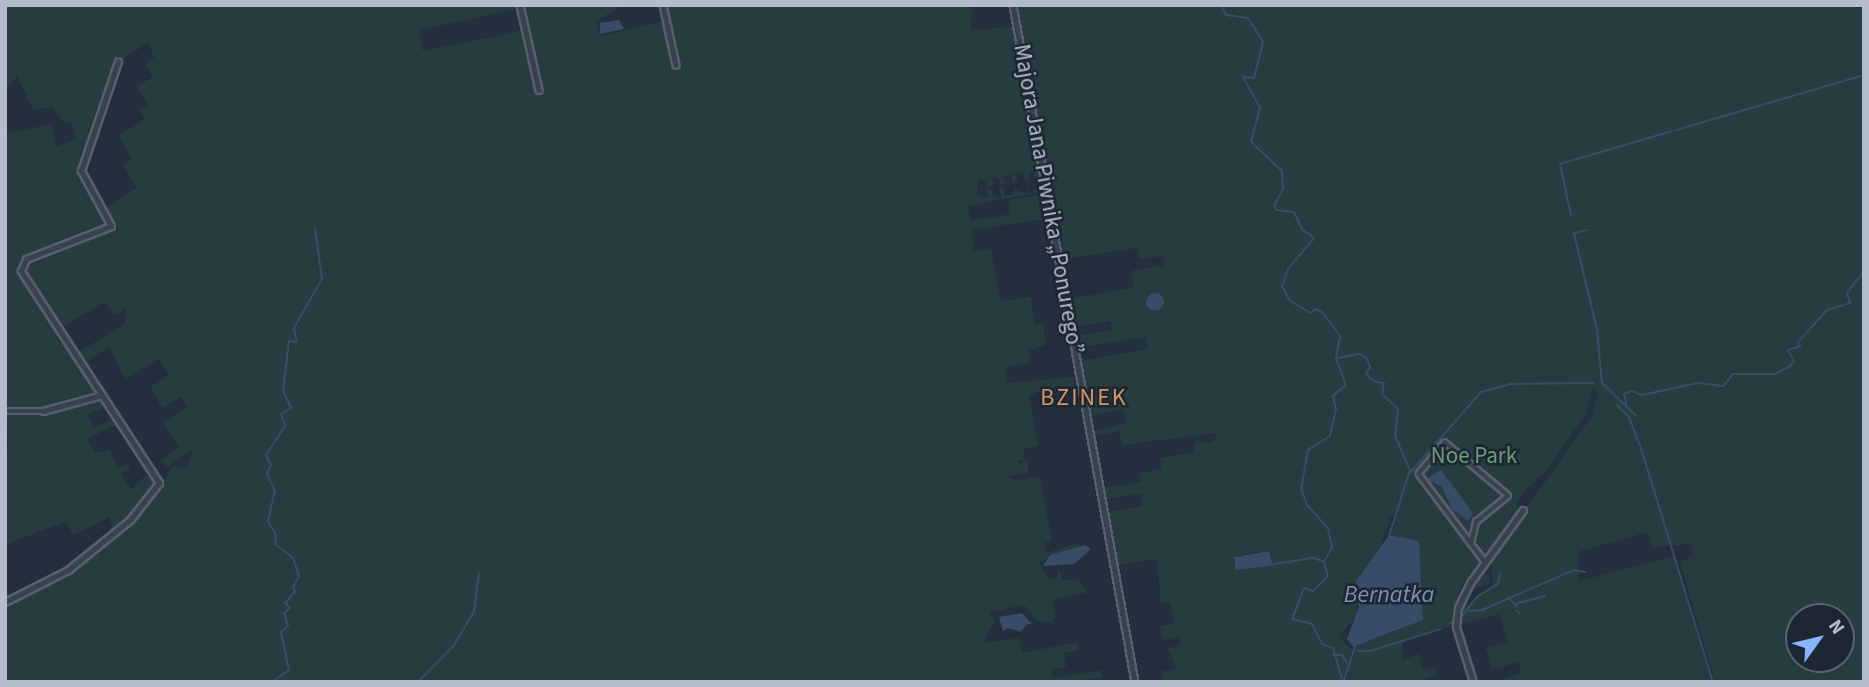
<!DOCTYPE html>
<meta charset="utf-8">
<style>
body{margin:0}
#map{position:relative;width:1869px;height:687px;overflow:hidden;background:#242f3e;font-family:"Source Sans 3",sans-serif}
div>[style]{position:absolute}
.green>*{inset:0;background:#263c3f}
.water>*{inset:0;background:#394c67}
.round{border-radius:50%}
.stream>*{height:2px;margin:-1px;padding:0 1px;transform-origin:1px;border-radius:1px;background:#394c67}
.roads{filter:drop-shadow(2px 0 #565f6c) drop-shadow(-2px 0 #565f6c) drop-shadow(0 2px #565f6c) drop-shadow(0 -2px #565f6c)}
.pedestrian>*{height:3.5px;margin:-1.75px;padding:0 1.75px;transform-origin:1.75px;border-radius:1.75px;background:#38414e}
.minor>*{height:4.5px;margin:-2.25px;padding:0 2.25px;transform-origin:2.25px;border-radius:2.25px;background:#38414e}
span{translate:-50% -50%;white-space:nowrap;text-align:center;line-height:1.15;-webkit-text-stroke:5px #1d2633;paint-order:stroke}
.street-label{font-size:23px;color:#b4bcc9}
.park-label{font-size:23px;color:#6b9a76}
.neighbourhood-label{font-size:24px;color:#d59563;letter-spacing:2px}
.water-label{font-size:24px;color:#7c92b1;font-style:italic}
.frame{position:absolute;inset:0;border:7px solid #b4bcc9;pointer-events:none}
.north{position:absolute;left:1785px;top:603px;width:70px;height:70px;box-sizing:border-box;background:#1d2633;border:2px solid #59626f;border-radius:50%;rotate:56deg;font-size:19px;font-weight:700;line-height:28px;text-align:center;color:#b4bcc9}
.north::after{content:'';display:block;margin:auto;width:24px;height:32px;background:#8ab4f8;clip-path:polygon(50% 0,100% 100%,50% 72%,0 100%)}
</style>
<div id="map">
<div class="green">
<div style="clip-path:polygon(evenodd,5px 5px,623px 5px,596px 21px,600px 36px,667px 20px,664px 5px,972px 5px,971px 31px,1015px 26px,1044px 165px,1015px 5px,1864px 5px,1864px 682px,1715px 682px,1680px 562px,1694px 555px,1691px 544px,1652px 547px,1648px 532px,1578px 552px,1579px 581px,1675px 556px,1712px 682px,1496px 682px,1521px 673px,1518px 662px,1492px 670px,1486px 648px,1508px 642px,1499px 614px,1459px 625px,1460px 610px,1493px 584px,1491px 558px,1592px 416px,1598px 393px,1593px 386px,1586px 414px,1547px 469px,1525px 490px,1517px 503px,1516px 517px,1460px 589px,1453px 625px,1403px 641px,1402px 660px,1419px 654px,1423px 670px,1435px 667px,1437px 675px,1416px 682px,1149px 682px,1162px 679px,1162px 671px,1176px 669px,1168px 648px,1180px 646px,1179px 637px,1162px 640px,1160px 626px,1174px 624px,1170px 602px,1161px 604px,1157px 559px,1117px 565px,1108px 512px,1143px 506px,1141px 494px,1106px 499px,1104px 488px,1141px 482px,1140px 473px,1161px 469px,1160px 458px,1193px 452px,1195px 441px,1210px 443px,1216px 440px,1215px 433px,1122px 445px,1119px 431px,1094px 436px,1093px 431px,1127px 423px,1123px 409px,1090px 416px,1080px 361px,1148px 349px,1146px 337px,1077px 348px,1076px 336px,1112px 330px,1111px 321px,1074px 327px,1069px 299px,1133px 288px,1131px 271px,1164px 265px,1163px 256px,1139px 259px,1137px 248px,1063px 259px,1062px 233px,1047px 176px,1037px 178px,1033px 171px,1028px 172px,1030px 179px,1024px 180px,1025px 172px,1015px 173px,1018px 182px,1012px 183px,1012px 175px,1002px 176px,1005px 184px,999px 185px,1000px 180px,993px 176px,993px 186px,987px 187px,985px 181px,978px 180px,977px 195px,989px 198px,986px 190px,992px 189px,993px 196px,1002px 199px,999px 188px,1003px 187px,1005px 196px,1014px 194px,1015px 185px,1016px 190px,1027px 194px,1027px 183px,1029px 193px,1033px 193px,1040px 180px,1044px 191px,967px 206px,971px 220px,990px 218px,1010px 214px,1008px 200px,1045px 194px,1048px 218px,972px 230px,974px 251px,991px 249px,1000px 301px,1031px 297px,1035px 325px,1044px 325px,1045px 345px,1029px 350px,1030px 363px,1005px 367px,1008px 383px,1074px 377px,1074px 391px,1058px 386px,1029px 395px,1038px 446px,1023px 449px,1025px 459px,1017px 461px,1019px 464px,1028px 461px,1028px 472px,1006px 477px,1018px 481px,1040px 476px,1052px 542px,1044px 543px,1046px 553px,1079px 543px,1082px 546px,1039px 562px,1050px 580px,1057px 577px,1059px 569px,1063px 581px,1077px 579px,1088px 592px,1052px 600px,1056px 615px,1052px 623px,1037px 621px,1024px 605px,989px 612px,995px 622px,983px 643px,1019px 638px,1023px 653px,1077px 642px,1079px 650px,1064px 653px,1066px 667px,1051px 669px,1052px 678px,1101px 670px,1102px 677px,1074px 682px,5px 682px,5px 604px,68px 572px,118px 533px,139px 513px,174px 466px,186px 469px,193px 450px,166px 467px,161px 460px,179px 448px,163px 423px,188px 407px,181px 397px,162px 408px,150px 387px,169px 375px,159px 359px,125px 379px,110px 347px,83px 363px,77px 353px,125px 324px,126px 308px,114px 315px,105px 302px,60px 328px,22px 269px,28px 260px,108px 231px,113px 223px,105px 209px,137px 188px,123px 165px,132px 159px,118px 136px,145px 119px,140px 110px,148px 105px,137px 86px,153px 77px,145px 64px,154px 58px,149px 42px,118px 62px,93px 117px,96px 121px,81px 174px,109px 219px,109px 227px,25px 258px,19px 267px,61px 344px,65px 342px,96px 389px,95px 395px,33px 411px,5px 409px,5px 134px,51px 124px,56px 146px,76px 140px,72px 123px,64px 123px,52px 107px,33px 110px,17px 76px,5px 92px,5px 5px,521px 8px,526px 30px,423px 51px,419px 30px,521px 8px,5px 5px,1397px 514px,1391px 535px,1422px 579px,1400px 630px,1350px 648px,1339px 637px,1357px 615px,1356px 581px,1378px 553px,1390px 518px,1397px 514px,5px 5px,1269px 550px,1273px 566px,1234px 570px,1236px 556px,1269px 550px,5px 5px,1799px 617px,1841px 617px,1841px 659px,1799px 659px,1799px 617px)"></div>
<div style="clip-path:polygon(101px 398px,108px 406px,88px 414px,93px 427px,116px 419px,119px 424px,88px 438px,88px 442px,95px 453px,110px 450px,118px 468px,130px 464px,129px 470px,121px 473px,131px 490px,145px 476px,152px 476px,158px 482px,145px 503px,114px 532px,109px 517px,73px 535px,66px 521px,5px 545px,5px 451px,9px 449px,5px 412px,43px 412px)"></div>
<div style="clip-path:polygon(1484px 572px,1490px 577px,1488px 584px,1467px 592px)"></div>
</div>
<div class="water">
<div style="clip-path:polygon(619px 20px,624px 29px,600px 34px,600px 23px)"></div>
<div class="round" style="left:1146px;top:293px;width:18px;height:18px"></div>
<div style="clip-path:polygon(1441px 470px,1473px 513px,1468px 521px,1452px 509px,1442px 487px,1426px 479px)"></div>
<div style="clip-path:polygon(1389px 535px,1419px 541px,1423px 620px,1353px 647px,1347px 639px,1359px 607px,1356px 581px)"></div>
<div style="clip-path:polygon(1085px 545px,1091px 549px,1074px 564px,1043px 566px,1050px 555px)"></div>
<div style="clip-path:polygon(1269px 551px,1273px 566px,1235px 570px,1235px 557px)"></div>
<div style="clip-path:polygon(1022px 613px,1032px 624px,1027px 624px,1021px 632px,1008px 628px,1003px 631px,999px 617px)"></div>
</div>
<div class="stream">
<div style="left:1221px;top:5px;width:11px;rotate:63deg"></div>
<div style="left:1226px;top:15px;width:22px;rotate:8deg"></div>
<div style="left:1248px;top:18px;width:28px;rotate:58deg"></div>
<div style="left:1263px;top:42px;width:37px;rotate:104deg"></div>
<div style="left:1254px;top:78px;width:11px;rotate:-175deg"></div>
<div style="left:1243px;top:77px;width:35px;rotate:61deg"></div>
<div style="left:1260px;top:108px;width:35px;rotate:105deg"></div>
<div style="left:1251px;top:142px;width:42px;rotate:43.1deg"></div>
<div style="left:1282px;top:171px;width:18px;rotate:87deg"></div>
<div style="left:1283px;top:189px;width:19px;rotate:118deg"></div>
<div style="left:1274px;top:206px;width:5px;rotate:53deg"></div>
<div style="left:1277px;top:210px;width:17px;rotate:7deg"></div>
<div style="left:1294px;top:212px;width:19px;rotate:65deg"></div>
<div style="left:1302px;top:229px;width:15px;rotate:37deg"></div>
<div style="left:1314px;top:238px;width:40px;rotate:130deg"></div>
<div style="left:1288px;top:269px;width:18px;rotate:109deg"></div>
<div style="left:1282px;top:286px;width:17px;rotate:62deg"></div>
<div style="left:1290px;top:301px;width:24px;rotate:30deg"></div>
<div style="left:1311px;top:313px;width:6px;rotate:-39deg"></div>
<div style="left:1316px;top:309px;width:7px;rotate:27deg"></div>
<div style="left:1322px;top:312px;width:30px;rotate:53deg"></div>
<div style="left:1340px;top:336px;width:22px;rotate:100deg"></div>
<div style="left:1336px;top:358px;width:29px;rotate:70deg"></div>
<div style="left:1346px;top:385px;width:17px;rotate:140deg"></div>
<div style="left:1333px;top:396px;width:13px;rotate:77deg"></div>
<div style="left:1336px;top:409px;width:28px;rotate:103deg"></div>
<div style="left:1330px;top:436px;width:26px;rotate:148deg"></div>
<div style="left:1308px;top:450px;width:39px;rotate:100deg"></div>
<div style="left:1301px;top:488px;width:18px;rotate:71deg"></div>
<div style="left:1307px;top:505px;width:31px;rotate:48deg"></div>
<div style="left:1328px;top:528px;width:19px;rotate:78deg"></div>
<div style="left:1332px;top:547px;width:17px;rotate:118deg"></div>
<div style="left:1324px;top:562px;width:15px;rotate:74deg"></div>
<div style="left:1328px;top:576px;width:21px;rotate:135deg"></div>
<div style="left:1313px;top:591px;width:9px;rotate:-162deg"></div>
<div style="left:1304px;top:588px;width:33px;rotate:111deg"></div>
<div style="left:1292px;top:619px;width:21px;rotate:14deg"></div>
<div style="left:1312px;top:624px;width:22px;rotate:63deg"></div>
<div style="left:1322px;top:644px;width:12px;rotate:20deg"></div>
<div style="left:1333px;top:648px;width:32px;rotate:74deg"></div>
<div style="left:1676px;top:130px;width:196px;rotate:-16.3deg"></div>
<div style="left:1571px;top:215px;width:52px;rotate:-102.2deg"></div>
<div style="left:1560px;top:164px;width:117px;rotate:-16.4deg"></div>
<div style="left:1587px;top:230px;width:13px;rotate:167deg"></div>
<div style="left:1574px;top:233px;width:100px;rotate:76.7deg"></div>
<div style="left:1597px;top:330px;width:53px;rotate:84.6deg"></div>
<div style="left:1602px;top:383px;width:47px;rotate:44.1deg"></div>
<div style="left:1337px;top:358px;width:23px;rotate:-10deg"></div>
<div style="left:1360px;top:354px;width:7px;rotate:34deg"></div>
<div style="left:1366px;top:358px;width:10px;rotate:66deg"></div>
<div style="left:1370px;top:367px;width:8px;rotate:120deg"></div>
<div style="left:1366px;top:374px;width:12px;rotate:42deg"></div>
<div style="left:1375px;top:382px;width:9px;rotate:6deg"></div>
<div style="left:1384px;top:383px;width:11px;rotate:100deg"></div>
<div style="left:1382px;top:394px;width:22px;rotate:43deg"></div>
<div style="left:1398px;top:409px;width:27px;rotate:96deg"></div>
<div style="left:1395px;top:436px;width:37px;rotate:66deg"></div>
<div style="left:1410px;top:470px;width:69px;rotate:107.7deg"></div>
<div style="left:1617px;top:405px;width:17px;rotate:45deg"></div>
<div style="left:1629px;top:417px;width:30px;rotate:69deg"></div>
<div style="left:1640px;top:445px;width:248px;rotate:72.9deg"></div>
<div style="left:1627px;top:407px;width:13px;rotate:-103deg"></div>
<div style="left:1624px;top:394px;width:9px;rotate:-21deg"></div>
<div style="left:1632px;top:391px;width:11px;rotate:22deg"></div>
<div style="left:1642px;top:395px;width:57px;rotate:-12.1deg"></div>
<div style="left:1698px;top:383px;width:25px;rotate:7deg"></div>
<div style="left:1723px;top:386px;width:16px;rotate:-50deg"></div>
<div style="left:1733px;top:374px;width:42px"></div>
<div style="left:1775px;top:374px;width:16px;rotate:-27deg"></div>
<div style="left:1789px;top:367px;width:8px;rotate:-50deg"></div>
<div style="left:1794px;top:361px;width:13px;rotate:-119deg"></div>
<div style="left:1788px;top:350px;width:13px;rotate:-18deg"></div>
<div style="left:1800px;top:346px;width:4px;rotate:-117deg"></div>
<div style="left:1798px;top:342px;width:43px;rotate:-47.8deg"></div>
<div style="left:1827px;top:310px;width:24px;rotate:-17deg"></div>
<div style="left:1850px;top:303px;width:10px;rotate:-107deg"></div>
<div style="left:1847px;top:293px;width:28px;rotate:-52deg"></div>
<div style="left:1409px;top:474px;width:109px;rotate:-48.7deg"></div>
<div style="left:1481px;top:392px;width:30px;rotate:-15deg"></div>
<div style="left:1510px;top:384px;width:84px;rotate:-0.7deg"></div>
<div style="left:1274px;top:564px;width:39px;rotate:-9deg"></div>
<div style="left:1313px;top:558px;width:10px;rotate:17deg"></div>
<div style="left:1508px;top:597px;width:13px;rotate:48deg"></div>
<div style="left:1515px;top:604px;width:31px;rotate:-15deg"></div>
<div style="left:1517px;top:610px;width:4px;rotate:56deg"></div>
<div style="left:1468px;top:611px;width:14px;rotate:-4deg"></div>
<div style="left:1482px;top:610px;width:100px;rotate:-23.5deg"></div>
<div style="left:1574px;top:570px;width:11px;rotate:10deg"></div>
<div style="left:1459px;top:620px;width:31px;rotate:-52deg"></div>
<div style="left:1478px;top:596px;width:23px;rotate:-31deg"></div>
<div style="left:1498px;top:584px;width:11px;rotate:-80deg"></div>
<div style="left:1450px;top:623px;width:2px"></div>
<div style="left:1358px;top:651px;width:12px"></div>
<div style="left:1370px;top:651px;width:74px;rotate:-17.2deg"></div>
<div style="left:1333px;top:655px;width:9px"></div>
<div style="left:1342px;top:655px;width:9px;rotate:58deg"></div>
<div style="left:272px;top:682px;width:21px;rotate:-35deg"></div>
<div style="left:289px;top:670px;width:39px;rotate:-102deg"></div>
<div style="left:281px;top:632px;width:9px;rotate:-41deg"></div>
<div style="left:288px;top:626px;width:14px;rotate:-107deg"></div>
<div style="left:284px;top:613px;width:8px;rotate:-40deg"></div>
<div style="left:290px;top:608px;width:7px;rotate:-135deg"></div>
<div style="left:285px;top:603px;width:15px;rotate:-48deg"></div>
<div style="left:295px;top:592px;width:5px;rotate:-112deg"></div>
<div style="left:293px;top:587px;width:13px;rotate:-61deg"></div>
<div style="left:299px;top:576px;width:19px;rotate:-108deg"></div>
<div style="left:293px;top:558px;width:23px;rotate:-142deg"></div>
<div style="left:275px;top:544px;width:9px;rotate:-84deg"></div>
<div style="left:276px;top:535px;width:16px;rotate:-120deg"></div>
<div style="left:268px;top:521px;width:31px;rotate:-77deg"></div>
<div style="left:275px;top:491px;width:19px;rotate:-115deg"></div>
<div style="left:267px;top:474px;width:10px;rotate:-66deg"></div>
<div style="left:271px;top:465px;width:11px;rotate:-117deg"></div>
<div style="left:266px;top:455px;width:35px;rotate:-57deg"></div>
<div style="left:285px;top:426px;width:13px;rotate:-108deg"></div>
<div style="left:281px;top:414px;width:12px;rotate:-31deg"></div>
<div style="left:291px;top:408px;width:19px;rotate:-115deg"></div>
<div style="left:283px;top:391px;width:50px;rotate:-83.2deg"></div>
<div style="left:289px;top:341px;width:8px;rotate:7deg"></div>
<div style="left:297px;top:342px;width:14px;rotate:-102deg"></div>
<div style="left:294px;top:328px;width:56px;rotate:-60.3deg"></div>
<div style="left:322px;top:279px;width:52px;rotate:-97.7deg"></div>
<div style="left:418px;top:682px;width:52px;rotate:-45.8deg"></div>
<div style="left:454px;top:645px;width:39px;rotate:-59deg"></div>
<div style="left:474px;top:612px;width:40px;rotate:-82.9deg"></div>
<div style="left:1343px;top:682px;width:39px;rotate:-71deg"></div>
</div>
<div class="roads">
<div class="pedestrian">
<div style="left:1471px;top:544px;width:23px;rotate:-77deg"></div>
<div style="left:1476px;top:522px;width:41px;rotate:-39.1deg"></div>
<div style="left:1508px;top:496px;width:82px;rotate:-139.9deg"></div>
<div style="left:1445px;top:443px;width:40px;rotate:130deg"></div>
<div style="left:1419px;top:474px;width:110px;rotate:53.1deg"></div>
</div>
<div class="minor">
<div style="left:520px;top:5px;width:87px;rotate:77.4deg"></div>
<div style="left:663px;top:5px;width:61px;rotate:77.8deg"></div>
<div style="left:1013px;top:5px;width:688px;rotate:79.78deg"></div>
<div style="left:5px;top:411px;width:38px"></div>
<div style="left:43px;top:411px;width:61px;rotate:-15.2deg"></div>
<div style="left:5px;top:602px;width:71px;rotate:-26.9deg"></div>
<div style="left:68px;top:570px;width:80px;rotate:-38.9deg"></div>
<div style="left:130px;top:520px;width:47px;rotate:-51.9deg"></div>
<div style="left:159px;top:483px;width:253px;rotate:-123.1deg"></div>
<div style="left:21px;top:271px;width:13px;rotate:-67deg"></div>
<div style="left:26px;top:259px;width:91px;rotate:-21.2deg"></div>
<div style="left:111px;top:226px;width:63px;rotate:-118.6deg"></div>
<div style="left:81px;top:171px;width:115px;rotate:-71.3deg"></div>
<div style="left:1473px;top:682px;width:58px;rotate:-107.2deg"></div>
<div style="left:1456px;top:627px;width:19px;rotate:-84deg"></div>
<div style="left:1458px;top:608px;width:28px;rotate:-64deg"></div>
<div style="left:1470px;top:583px;width:90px;rotate:-54deg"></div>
</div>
</div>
<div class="street-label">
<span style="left:1048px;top:199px;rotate:80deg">Majora Jana Piwnika „Ponurego”</span>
</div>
<div class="park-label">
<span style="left:1474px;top:456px">Noe Park</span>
</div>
<div class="neighbourhood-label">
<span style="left:1084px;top:398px">BZINEK</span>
</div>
<div class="water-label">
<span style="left:1389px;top:595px">Bernatka</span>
</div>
<div class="frame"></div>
<div class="north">N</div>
</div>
